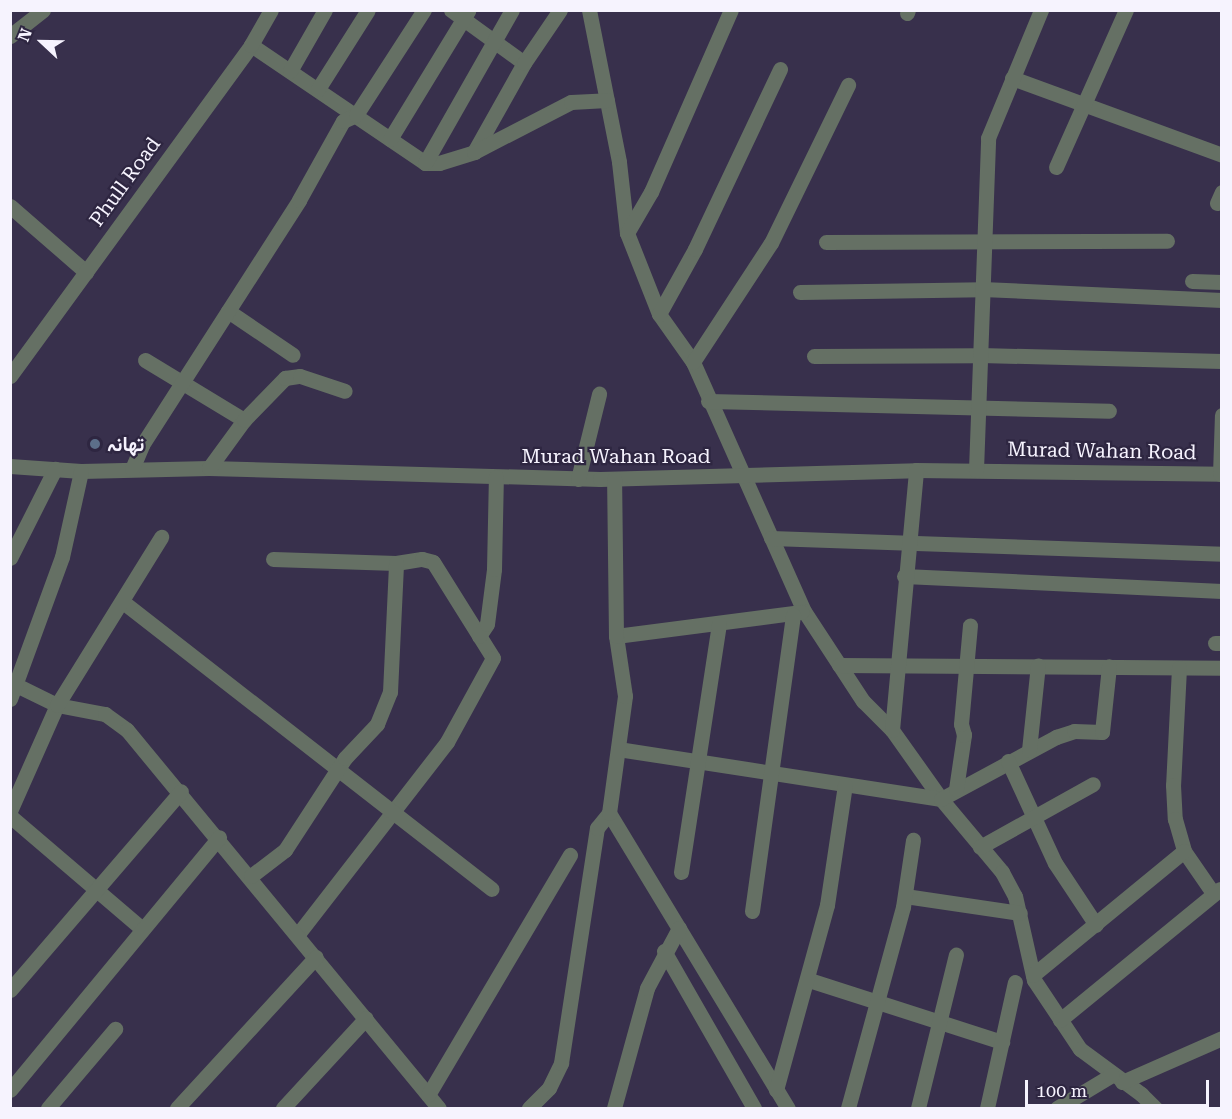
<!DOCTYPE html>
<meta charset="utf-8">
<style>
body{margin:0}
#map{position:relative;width:1232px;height:1119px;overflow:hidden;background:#38304c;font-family:"Roboto Serif",Vazirmatn,serif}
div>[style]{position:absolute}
.minor>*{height:15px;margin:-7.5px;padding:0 7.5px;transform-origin:7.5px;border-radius:7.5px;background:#657064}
.dots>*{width:16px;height:16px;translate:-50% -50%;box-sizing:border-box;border:3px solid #2e2641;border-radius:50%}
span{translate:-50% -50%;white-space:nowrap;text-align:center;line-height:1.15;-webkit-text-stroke:4.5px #2e2641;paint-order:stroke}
.street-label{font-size:20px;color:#f6f3fe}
.poi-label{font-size:20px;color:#f6f3fe;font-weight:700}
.left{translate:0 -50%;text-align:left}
.frame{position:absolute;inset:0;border:12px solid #f6f3fe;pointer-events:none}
.north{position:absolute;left:12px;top:12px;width:60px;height:60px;-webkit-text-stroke:4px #2e2641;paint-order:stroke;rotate:292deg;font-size:16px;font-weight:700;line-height:24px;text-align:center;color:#f6f3fe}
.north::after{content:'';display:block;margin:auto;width:21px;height:27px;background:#f6f3fe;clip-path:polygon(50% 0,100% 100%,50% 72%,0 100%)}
.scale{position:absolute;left:1025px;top:1080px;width:184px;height:27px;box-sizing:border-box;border:3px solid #f6f3fe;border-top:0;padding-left:8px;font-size:18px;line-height:21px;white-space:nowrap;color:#f6f3fe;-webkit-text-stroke:4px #2e2641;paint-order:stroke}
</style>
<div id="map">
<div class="minor">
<div style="left:451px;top:10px;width:90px;rotate:36deg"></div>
<div style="left:524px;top:63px;width:102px;rotate:119.3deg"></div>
<div style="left:589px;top:10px;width:155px;rotate:78.8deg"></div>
<div style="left:619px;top:162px;width:71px;rotate:83.6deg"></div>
<div style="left:627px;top:233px;width:87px;rotate:68.4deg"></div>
<div style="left:659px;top:314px;width:59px;rotate:54.7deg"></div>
<div style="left:693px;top:362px;width:273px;rotate:66deg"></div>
<div style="left:804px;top:611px;width:108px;rotate:56.8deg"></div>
<div style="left:863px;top:701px;width:41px;rotate:45deg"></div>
<div style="left:892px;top:730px;width:85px;rotate:54.6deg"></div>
<div style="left:941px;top:799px;width:95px;rotate:50.1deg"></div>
<div style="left:1002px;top:872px;width:27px;rotate:62deg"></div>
<div style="left:1015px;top:896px;width:86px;rotate:77.3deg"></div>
<div style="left:1034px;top:980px;width:83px;rotate:56.3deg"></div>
<div style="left:1080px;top:1049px;width:76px;rotate:36.4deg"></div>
<div style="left:1141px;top:1094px;width:20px;rotate:45deg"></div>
<div style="left:907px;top:13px;width:3px;rotate:-72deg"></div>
<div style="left:10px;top:36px;width:42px;rotate:-38.2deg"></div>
<div style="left:251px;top:45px;width:210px;rotate:34.1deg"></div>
<div style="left:425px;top:163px;width:14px"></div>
<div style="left:439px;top:163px;width:37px;rotate:-17deg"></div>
<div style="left:474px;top:152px;width:109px;rotate:-27.3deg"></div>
<div style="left:571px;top:102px;width:36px;rotate:-3deg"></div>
<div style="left:524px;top:63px;width:64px;rotate:-55.8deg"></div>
<div style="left:290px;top:71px;width:70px;rotate:-60.2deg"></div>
<div style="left:1012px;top:78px;width:224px;rotate:20.1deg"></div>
<div style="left:318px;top:89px;width:93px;rotate:-57.7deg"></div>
<div style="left:390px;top:139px;width:150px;rotate:-58.6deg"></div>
<div style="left:425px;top:163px;width:176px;rotate:-60.4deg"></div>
<div style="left:1056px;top:167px;width:172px;rotate:-66deg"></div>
<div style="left:1217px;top:203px;width:12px;rotate:-66deg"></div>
<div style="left:10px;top:206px;width:101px;rotate:41deg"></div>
<div style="left:627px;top:233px;width:48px;rotate:-59.7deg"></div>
<div style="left:651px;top:192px;width:199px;rotate:-66.3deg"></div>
<div style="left:826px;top:242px;width:341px;rotate:-0.2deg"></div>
<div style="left:1192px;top:281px;width:30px;rotate:2deg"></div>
<div style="left:800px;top:292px;width:182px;rotate:-0.9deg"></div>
<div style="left:982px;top:289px;width:240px;rotate:2.6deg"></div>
<div style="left:228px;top:311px;width:78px;rotate:34.1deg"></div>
<div style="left:659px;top:314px;width:74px;rotate:-61deg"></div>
<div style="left:695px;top:249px;width:199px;rotate:-64.7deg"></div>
<div style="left:814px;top:356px;width:166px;rotate:-0.3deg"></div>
<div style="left:980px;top:355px;width:242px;rotate:1.4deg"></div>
<div style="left:145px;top:360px;width:116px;rotate:31.2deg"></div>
<div style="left:693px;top:362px;width:142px;rotate:-56.8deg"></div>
<div style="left:771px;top:243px;width:176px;rotate:-64deg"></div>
<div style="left:10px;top:376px;width:409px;rotate:-53.9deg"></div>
<div style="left:251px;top:45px;width:40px;rotate:-60.3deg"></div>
<div style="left:708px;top:401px;width:401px;rotate:1.4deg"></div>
<div style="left:10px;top:466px;width:71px;rotate:4deg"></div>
<div style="left:81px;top:471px;width:128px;rotate:-1.3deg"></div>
<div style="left:209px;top:468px;width:391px;rotate:1.6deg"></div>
<div style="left:600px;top:479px;width:316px;rotate:-1.6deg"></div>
<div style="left:916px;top:470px;width:306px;rotate:0.7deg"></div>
<div style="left:209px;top:468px;width:59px;rotate:-53.9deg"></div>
<div style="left:244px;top:420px;width:59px;rotate:-45.7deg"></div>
<div style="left:285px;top:378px;width:15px;rotate:-8deg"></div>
<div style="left:300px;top:376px;width:47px;rotate:18.4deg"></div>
<div style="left:132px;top:469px;width:26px;rotate:-67deg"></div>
<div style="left:142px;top:445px;width:291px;rotate:-57.3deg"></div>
<div style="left:299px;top:200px;width:90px;rotate:-60.9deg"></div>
<div style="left:343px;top:121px;width:14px;rotate:-25deg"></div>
<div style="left:356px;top:115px;width:125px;rotate:-57.1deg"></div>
<div style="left:976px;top:470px;width:332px;rotate:-87.9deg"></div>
<div style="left:988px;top:138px;width:139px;rotate:-67.5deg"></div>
<div style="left:1220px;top:474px;width:59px;rotate:-88.1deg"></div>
<div style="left:578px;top:479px;width:88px;rotate:-76.1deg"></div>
<div style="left:771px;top:538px;width:451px;rotate:2deg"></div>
<div style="left:10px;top:558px;width:100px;rotate:-63.2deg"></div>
<div style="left:273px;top:559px;width:123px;rotate:1.9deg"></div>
<div style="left:396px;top:563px;width:26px;rotate:-9deg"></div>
<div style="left:422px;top:559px;width:11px;rotate:15deg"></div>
<div style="left:433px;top:562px;width:113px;rotate:58deg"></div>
<div style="left:493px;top:658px;width:96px;rotate:118.7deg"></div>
<div style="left:447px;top:742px;width:243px;rotate:127.8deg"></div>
<div style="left:904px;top:576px;width:318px;rotate:2.7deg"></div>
<div style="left:123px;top:602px;width:467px;rotate:37.9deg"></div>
<div style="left:479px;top:636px;width:14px;rotate:-56deg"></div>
<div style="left:487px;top:624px;width:55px;rotate:-82.7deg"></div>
<div style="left:494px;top:569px;width:92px;rotate:-88.8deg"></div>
<div style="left:616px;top:636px;width:187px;rotate:-7.4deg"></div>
<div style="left:1215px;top:643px;width:7px"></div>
<div style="left:839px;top:665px;width:383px;rotate:0.4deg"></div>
<div style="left:1179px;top:668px;width:117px;rotate:92.9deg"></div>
<div style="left:1173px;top:785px;width:34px;rotate:87deg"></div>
<div style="left:1175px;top:819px;width:33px;rotate:74deg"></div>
<div style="left:1184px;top:851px;width:51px;rotate:55.4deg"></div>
<div style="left:10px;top:682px;width:52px;rotate:26.1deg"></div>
<div style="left:57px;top:705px;width:49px;rotate:10.6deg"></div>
<div style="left:105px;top:714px;width:27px;rotate:36deg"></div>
<div style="left:127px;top:730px;width:490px;rotate:50.5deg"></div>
<div style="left:10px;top:699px;width:151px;rotate:-69.9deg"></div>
<div style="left:62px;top:557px;width:88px;rotate:-77.5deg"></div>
<div style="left:892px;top:730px;width:261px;rotate:-84.7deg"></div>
<div style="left:618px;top:749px;width:327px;rotate:8.8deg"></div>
<div style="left:941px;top:799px;width:131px;rotate:-28.3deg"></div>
<div style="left:1056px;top:737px;width:19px;rotate:-18deg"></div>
<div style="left:1074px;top:731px;width:28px;rotate:2deg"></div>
<div style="left:1102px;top:732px;width:66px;rotate:-83.9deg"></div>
<div style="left:1029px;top:750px;width:85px;rotate:-84deg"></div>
<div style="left:1008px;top:761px;width:112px;rotate:65.3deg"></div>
<div style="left:1055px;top:863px;width:74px;rotate:56.5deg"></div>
<div style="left:956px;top:789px;width:55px;rotate:-81.6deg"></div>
<div style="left:964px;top:735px;width:11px;rotate:-105deg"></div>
<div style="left:961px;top:724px;width:99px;rotate:-84.8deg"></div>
<div style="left:10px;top:811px;width:116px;rotate:-66.1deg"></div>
<div style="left:57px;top:705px;width:198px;rotate:-58.2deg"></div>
<div style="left:609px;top:813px;width:345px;rotate:58.8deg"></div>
<div style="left:10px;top:816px;width:172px;rotate:40.5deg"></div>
<div style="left:980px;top:847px;width:129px;rotate:-29.1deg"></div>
<div style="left:681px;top:872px;width:251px;rotate:-81.3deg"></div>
<div style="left:251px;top:876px;width:43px;rotate:-37.4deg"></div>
<div style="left:285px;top:850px;width:110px;rotate:-56.9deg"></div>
<div style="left:345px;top:758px;width:47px;rotate:-46.7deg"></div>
<div style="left:377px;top:724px;width:35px;rotate:-68deg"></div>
<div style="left:390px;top:692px;width:129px;rotate:-87.3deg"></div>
<div style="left:905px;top:896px;width:116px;rotate:8.4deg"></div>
<div style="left:752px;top:911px;width:299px;rotate:-82.1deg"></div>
<div style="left:664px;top:951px;width:181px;rotate:60.2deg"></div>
<div style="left:1033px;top:975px;width:195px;rotate:-39.4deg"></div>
<div style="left:809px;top:980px;width:203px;rotate:17.8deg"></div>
<div style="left:10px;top:990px;width:262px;rotate:-49.3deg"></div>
<div style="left:1060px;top:1020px;width:207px;rotate:-39.3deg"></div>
<div style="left:1122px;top:1082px;width:109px;rotate:-23.7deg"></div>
<div style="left:10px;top:1090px;width:328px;rotate:-50.4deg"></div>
<div style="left:776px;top:1090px;width:192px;rotate:-74.6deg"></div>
<div style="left:827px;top:905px;width:121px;rotate:-81.5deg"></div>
<div style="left:428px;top:1095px;width:279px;rotate:-59.4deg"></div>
<div style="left:48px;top:1108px;width:104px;rotate:-49.7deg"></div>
<div style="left:177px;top:1108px;width:205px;rotate:-47.4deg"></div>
<div style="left:283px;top:1108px;width:122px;rotate:-47.3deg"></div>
<div style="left:529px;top:1108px;width:28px;rotate:-45deg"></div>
<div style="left:549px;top:1088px;width:28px;rotate:-64deg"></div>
<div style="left:561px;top:1063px;width:238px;rotate:-81.3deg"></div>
<div style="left:597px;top:828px;width:19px;rotate:-51deg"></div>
<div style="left:609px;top:813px;width:118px;rotate:-82.2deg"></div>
<div style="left:625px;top:696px;width:61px;rotate:-98.5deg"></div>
<div style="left:616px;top:636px;width:157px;rotate:-90.7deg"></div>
<div style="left:614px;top:1108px;width:124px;rotate:-74.6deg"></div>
<div style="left:647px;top:988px;width:68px;rotate:-61.9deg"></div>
<div style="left:848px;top:1108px;width:208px;rotate:-74.7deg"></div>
<div style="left:903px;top:907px;width:68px;rotate:-81.5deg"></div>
<div style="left:918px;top:1108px;width:158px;rotate:-76.1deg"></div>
<div style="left:987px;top:1108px;width:129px;rotate:-77.5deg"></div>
<div style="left:1057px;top:1108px;width:64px;rotate:-31deg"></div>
</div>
<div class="dots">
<div style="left:95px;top:444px;background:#5c6f8a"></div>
</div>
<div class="street-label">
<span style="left:125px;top:182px;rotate:-54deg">Phull Road</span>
<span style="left:1102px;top:451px;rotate:1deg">Murad Wahan Road</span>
<span style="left:616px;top:456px">Murad Wahan Road</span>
</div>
<div class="poi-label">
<span class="left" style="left:107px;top:444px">تھانہ</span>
</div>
<div class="frame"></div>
<div class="north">N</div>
<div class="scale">100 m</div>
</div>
